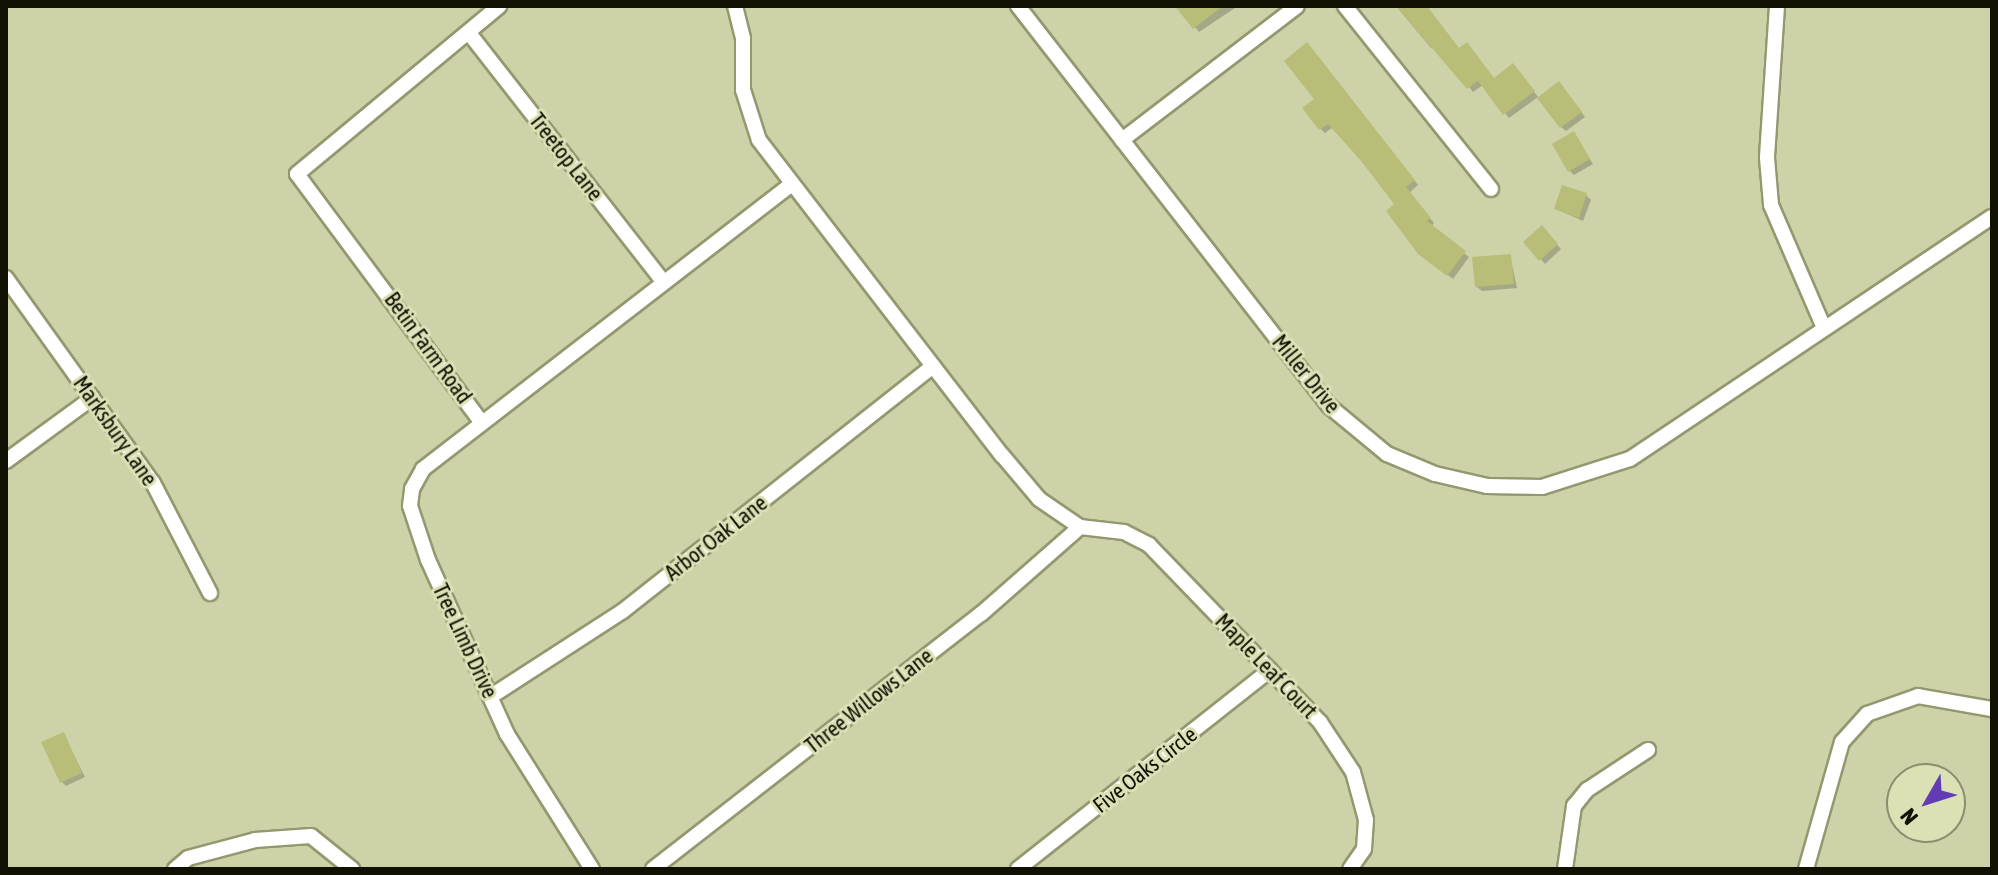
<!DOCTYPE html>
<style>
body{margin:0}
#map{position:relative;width:1998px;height:875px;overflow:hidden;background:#ced2a8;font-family:"Asap Condensed",sans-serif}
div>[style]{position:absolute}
.shadow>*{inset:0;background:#0003}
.building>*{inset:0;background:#b8bd77}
.roads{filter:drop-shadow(2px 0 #94986f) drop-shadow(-2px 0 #94986f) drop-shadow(0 2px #94986f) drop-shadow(0 -2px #94986f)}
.minor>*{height:14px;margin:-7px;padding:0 7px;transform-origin:7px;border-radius:7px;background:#fff}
span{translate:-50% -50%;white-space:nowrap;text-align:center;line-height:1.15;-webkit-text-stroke:6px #dbe0b5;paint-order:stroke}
.street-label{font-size:22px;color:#101103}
.frame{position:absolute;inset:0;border:8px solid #101103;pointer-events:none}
.north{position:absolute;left:1886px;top:763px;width:80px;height:80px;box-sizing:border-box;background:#dbe0b5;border:2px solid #8a8d6e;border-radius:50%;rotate:231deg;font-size:22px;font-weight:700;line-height:32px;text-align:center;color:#101103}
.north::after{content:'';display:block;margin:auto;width:28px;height:36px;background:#613cb4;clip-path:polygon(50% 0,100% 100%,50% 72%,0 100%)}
</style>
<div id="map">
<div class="shadow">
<div style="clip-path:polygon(1178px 6px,1238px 6px,1199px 32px)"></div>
<div style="clip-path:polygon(1396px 6px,1426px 6px,1460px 50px,1495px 80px,1518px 70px,1538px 97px,1509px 118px,1483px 85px,1473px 92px,1436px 44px,1431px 48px)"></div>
<div style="clip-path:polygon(1312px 49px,1418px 185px,1409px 193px,1434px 223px,1431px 227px,1469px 257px,1453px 279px,1425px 258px,1397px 204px,1333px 127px,1325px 133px,1321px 129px)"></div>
<div style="clip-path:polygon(1563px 89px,1585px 117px,1566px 131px,1561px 127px)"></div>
<div style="clip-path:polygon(1574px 134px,1593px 164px,1574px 175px,1569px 170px)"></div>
<div style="clip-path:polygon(1586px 195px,1591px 200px,1583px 221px,1556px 209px)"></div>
<div style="clip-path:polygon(1542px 228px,1561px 249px,1545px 264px,1526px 242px)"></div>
<div style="clip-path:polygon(1510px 256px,1517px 288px,1482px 291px,1477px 287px)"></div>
<div style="clip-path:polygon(63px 734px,85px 777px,66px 786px,61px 781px)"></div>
</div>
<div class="building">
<div style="clip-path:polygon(1175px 6px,1223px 6px,1193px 29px)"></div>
<div style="clip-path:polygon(1396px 6px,1427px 6px,1459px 48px,1467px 42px,1494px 78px,1513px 63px,1535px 91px,1503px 115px,1478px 81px,1467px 89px)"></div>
<div style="clip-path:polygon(1307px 42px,1415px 180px,1406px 187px,1431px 218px,1427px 221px,1466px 251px,1447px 276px,1418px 254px,1386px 211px,1394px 204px,1362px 162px,1328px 124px,1319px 130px,1302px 108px,1314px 99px,1284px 61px)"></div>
<div style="clip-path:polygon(1559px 81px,1582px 112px,1560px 128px,1537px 98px)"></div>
<div style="clip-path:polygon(1574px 131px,1590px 159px,1568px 172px,1552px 144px)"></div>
<div style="clip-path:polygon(1562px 185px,1587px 193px,1579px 218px,1554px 209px)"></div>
<div style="clip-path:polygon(1542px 225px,1558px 244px,1539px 261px,1523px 242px)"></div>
<div style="clip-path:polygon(1511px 254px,1514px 284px,1475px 287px,1472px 257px)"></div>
<div style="clip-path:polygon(64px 732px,82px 773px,60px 783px,41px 742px)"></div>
</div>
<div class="roads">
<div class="minor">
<div style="left:735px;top:6px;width:33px;rotate:76deg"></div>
<div style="left:743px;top:38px;width:52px;rotate:90deg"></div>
<div style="left:743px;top:90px;width:52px;rotate:72.3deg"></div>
<div style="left:759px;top:140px;width:398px;rotate:52.4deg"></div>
<div style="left:1002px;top:455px;width:57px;rotate:49.9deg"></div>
<div style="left:1039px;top:499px;width:50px;rotate:34.3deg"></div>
<div style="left:1080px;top:527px;width:44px;rotate:6.5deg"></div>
<div style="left:1124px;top:532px;width:28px;rotate:27deg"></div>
<div style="left:1149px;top:545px;width:246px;rotate:46deg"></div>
<div style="left:1320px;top:722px;width:60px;rotate:56.6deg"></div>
<div style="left:1353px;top:772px;width:50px;rotate:74.8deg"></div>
<div style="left:1366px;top:820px;width:29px;rotate:94deg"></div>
<div style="left:1364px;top:849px;width:24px;rotate:125deg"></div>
<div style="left:1018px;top:6px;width:507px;rotate:52.13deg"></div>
<div style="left:1329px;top:406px;width:75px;rotate:39.6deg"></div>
<div style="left:1387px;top:454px;width:52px;rotate:22.6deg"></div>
<div style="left:1435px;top:474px;width:53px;rotate:13deg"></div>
<div style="left:1487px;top:486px;width:55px;rotate:1deg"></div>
<div style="left:1542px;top:487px;width:92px;rotate:-17.7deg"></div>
<div style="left:1630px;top:459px;width:435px;rotate:-33.8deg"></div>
<div style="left:1345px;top:6px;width:234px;rotate:51.4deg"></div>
<div style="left:1777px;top:6px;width:152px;rotate:93.8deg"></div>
<div style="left:1767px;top:158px;width:47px;rotate:85.1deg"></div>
<div style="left:1771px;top:205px;width:134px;rotate:66.7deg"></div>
<div style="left:469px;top:33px;width:315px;rotate:52deg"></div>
<div style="left:1122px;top:140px;width:220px;rotate:-37.4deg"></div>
<div style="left:6px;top:278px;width:252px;rotate:54.4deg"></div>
<div style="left:153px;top:483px;width:124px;rotate:62.6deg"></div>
<div style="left:482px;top:423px;width:310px;rotate:-126.6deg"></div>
<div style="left:297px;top:174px;width:263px;rotate:-39.7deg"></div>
<div style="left:6px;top:461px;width:107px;rotate:-36.2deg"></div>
<div style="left:490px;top:697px;width:158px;rotate:-32.9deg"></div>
<div style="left:623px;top:611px;width:395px;rotate:-38.3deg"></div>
<div style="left:175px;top:869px;width:17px;rotate:-40deg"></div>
<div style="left:188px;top:858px;width:69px;rotate:-15deg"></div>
<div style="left:255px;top:840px;width:56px;rotate:-4.1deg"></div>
<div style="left:311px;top:836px;width:53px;rotate:38.8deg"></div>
<div style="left:592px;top:869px;width:160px;rotate:-122.2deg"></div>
<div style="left:507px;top:734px;width:191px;rotate:-114.4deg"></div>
<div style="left:428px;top:560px;width:57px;rotate:-108.4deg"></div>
<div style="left:410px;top:506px;width:17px;rotate:-83deg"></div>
<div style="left:412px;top:489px;width:23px;rotate:-61deg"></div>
<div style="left:423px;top:469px;width:465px;rotate:-37.7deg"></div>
<div style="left:653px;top:869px;width:415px;rotate:-37.9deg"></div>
<div style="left:981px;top:614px;width:132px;rotate:-41.3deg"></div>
<div style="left:1018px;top:869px;width:321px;rotate:-38.3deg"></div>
<div style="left:1565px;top:869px;width:64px;rotate:-81.9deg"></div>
<div style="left:1574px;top:806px;width:21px;rotate:-51deg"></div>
<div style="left:1587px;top:790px;width:73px;rotate:-33.3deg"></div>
<div style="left:1806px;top:869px;width:132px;rotate:-74.2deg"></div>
<div style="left:1842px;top:742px;width:38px;rotate:-48deg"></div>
<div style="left:1867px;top:714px;width:54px;rotate:-19.4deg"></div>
<div style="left:1918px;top:696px;width:75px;rotate:10deg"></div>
</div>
</div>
<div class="street-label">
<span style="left:566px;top:157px;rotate:52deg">Treetop Lane</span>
<span style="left:428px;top:348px;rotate:54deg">Betin Farm Road</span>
<span style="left:1306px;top:374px;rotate:51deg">Miller Drive</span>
<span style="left:115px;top:431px;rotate:55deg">Marksbury Lane</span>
<span style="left:716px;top:538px;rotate:-38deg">Arbor Oak Lane</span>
<span style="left:465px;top:641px;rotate:65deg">Tree Limb Drive</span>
<span style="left:1266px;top:666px;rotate:46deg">Maple Leaf Court</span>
<span style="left:869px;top:701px;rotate:-38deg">Three Willows Lane</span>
<span style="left:1145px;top:770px;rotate:-38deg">Five Oaks Circle</span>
</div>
<div class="frame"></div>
<div class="north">N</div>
</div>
